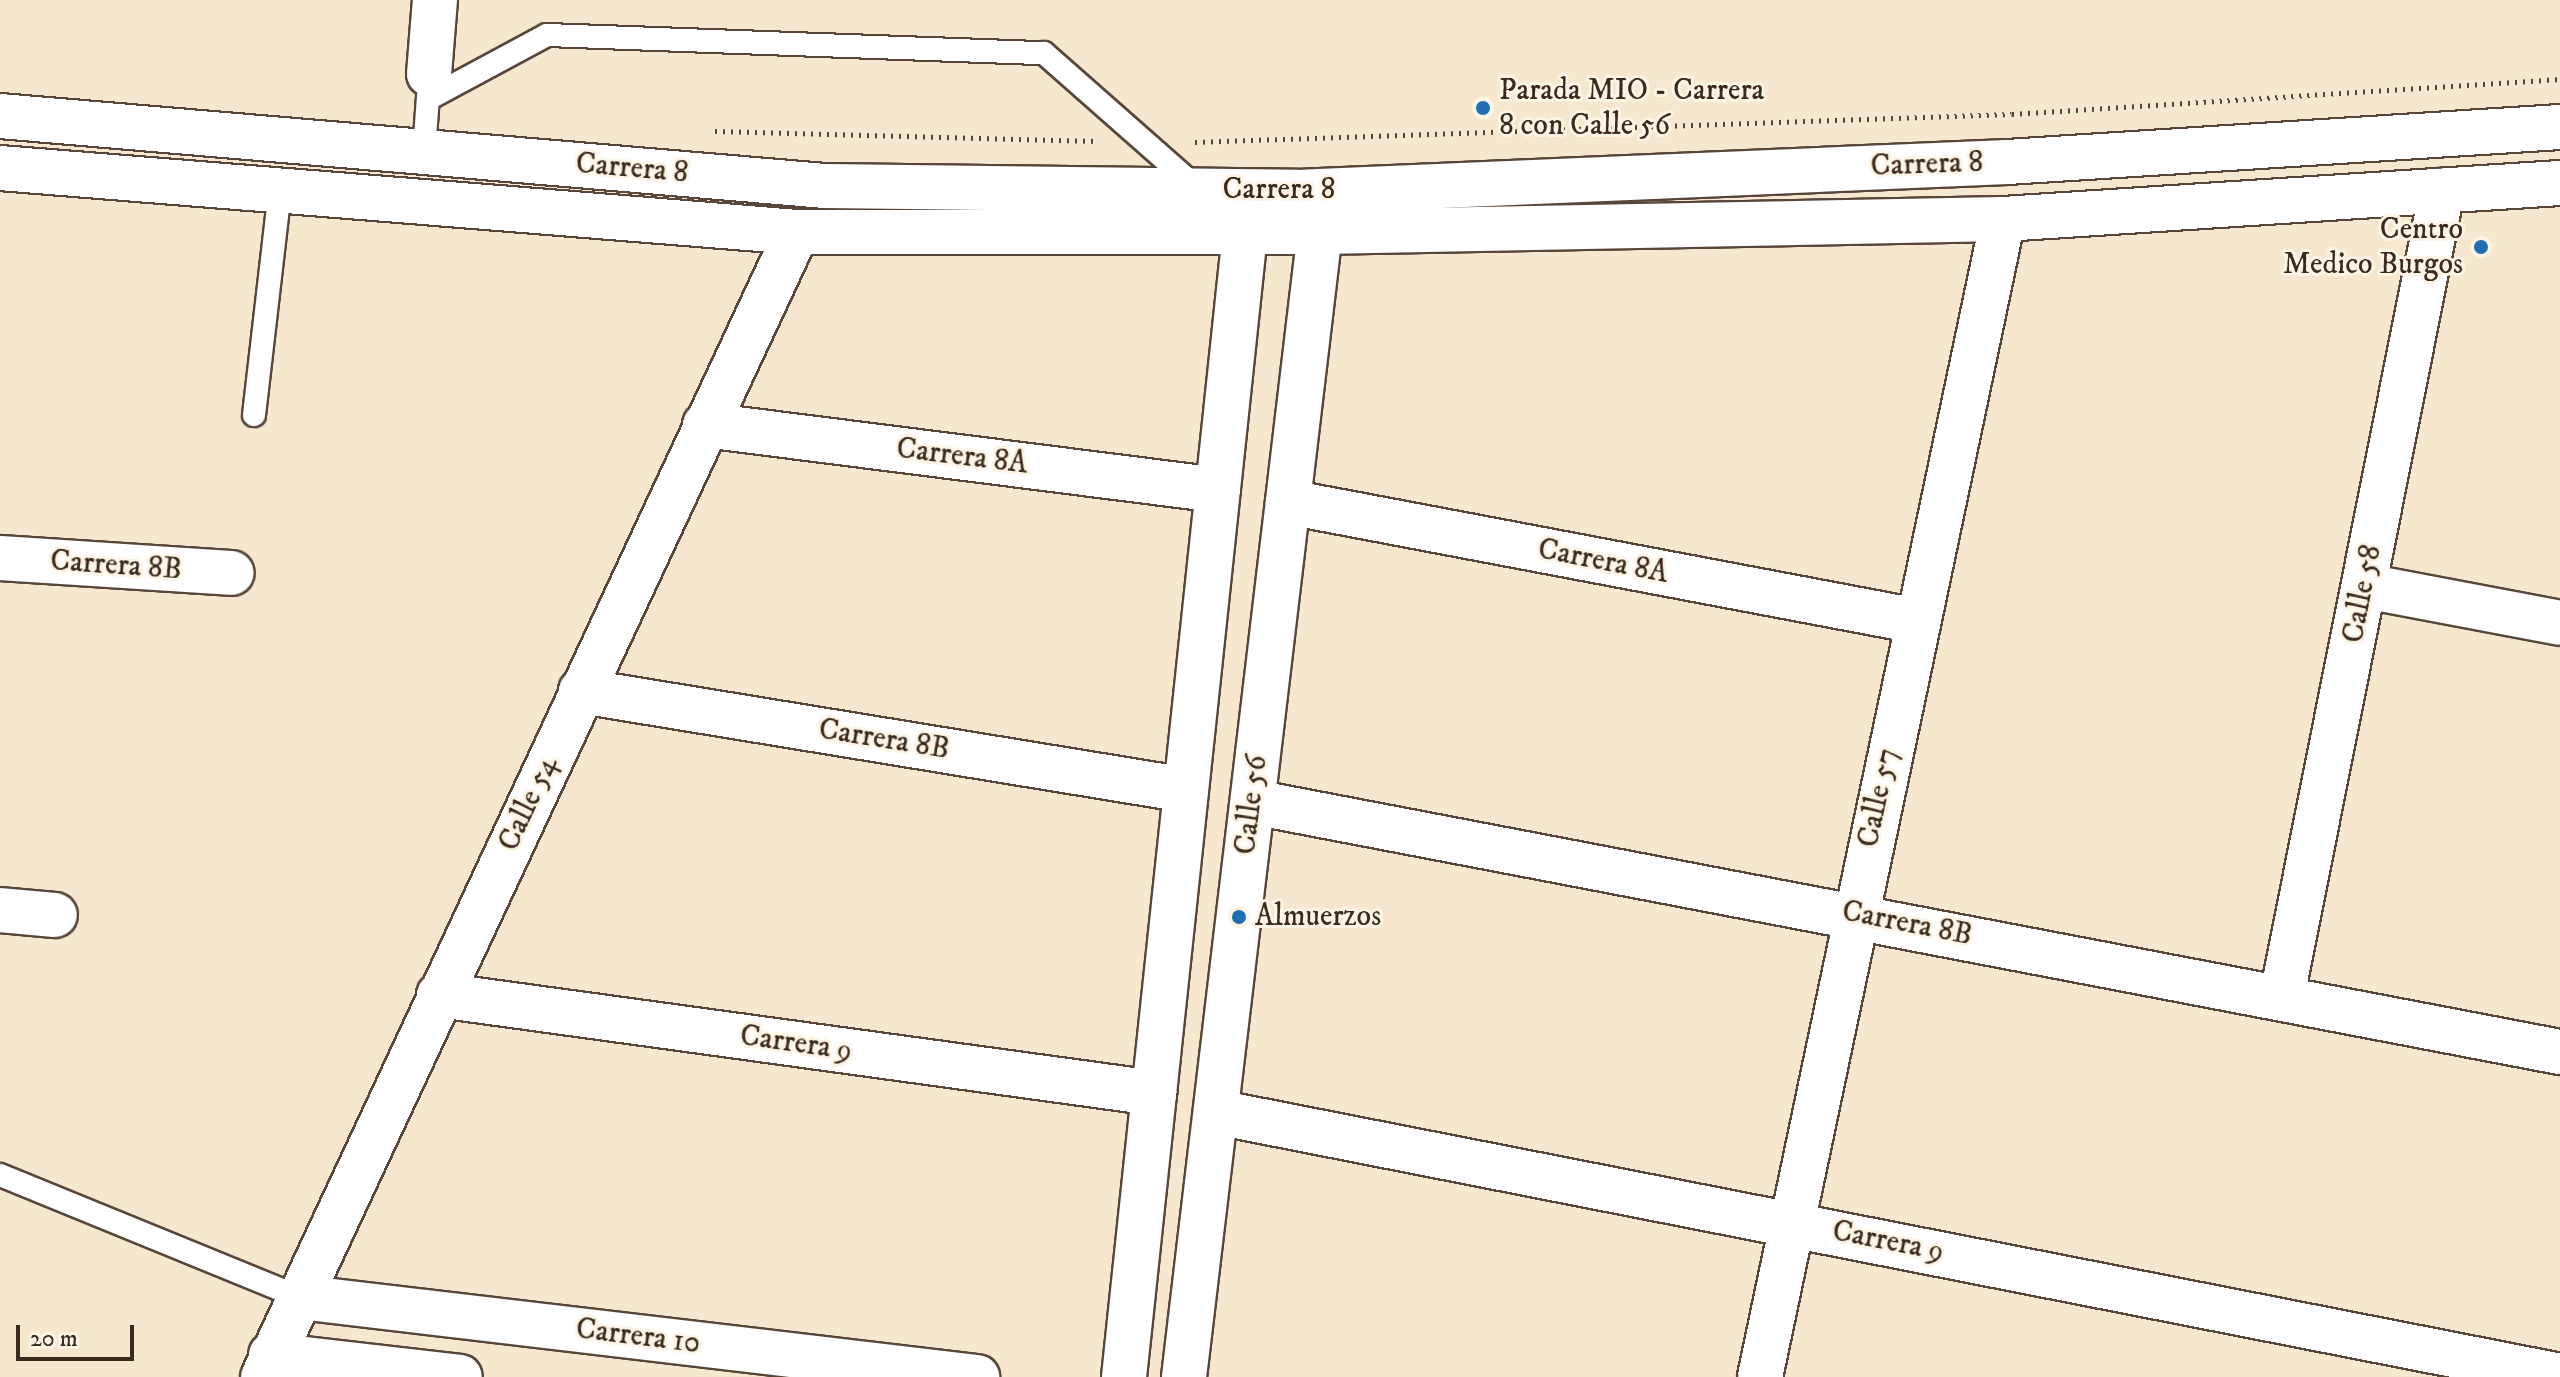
<!DOCTYPE html>
<style>
body{margin:0}
#map{position:relative;width:2560px;height:1377px;overflow:hidden;background:#f7e7cf;font-family:"IM FELL DW Pica",serif}
div>[style]{position:absolute}
.path>*{height:5px;margin-top:-2.5px;transform-origin:0;background:repeating-linear-gradient(90deg,#574639 0 2px,transparent 0 8px)}
.roads{filter:drop-shadow(2px 0 #574639) drop-shadow(-2px 0 #574639) drop-shadow(0 2px #574639) drop-shadow(0 -2px #574639)}
.service>*{height:22px;margin:-11px;padding:0 11px;transform-origin:11px;border-radius:11px;background:#fff}
.minor>*{height:44px;margin:-22px;padding:0 22px;transform-origin:22px;border-radius:22px;background:#fff}
.tertiary>*{height:44px;margin:-22px;padding:0 22px;transform-origin:22px;border-radius:22px;background:#fff}
.primary>*{height:44px;margin:-22px;padding:0 22px;transform-origin:22px;border-radius:22px;background:#fff}
.dots>*{width:22px;height:22px;translate:-50% -50%;box-sizing:border-box;border:4px solid #fcf5e5;border-radius:50%}
span{translate:-50% -50%;white-space:nowrap;text-align:center;line-height:1.15;-webkit-text-stroke:6px #fcf5e5;paint-order:stroke}
.poi-label{font-size:30px;color:#3b2a1e}
.left{translate:0 -50%;text-align:left}
.right{translate:-100% -50%;text-align:right}
.street-label{font-size:30px;color:#3b2a1e}
.scale{position:absolute;left:16px;top:1325px;width:118px;height:36px;box-sizing:border-box;border:4px solid #3b2a1e;border-top:0;padding-left:10px;font-size:24px;line-height:28px;white-space:nowrap;color:#3b2a1e;-webkit-text-stroke:6px #fcf5e5;paint-order:stroke}
</style>
<div id="map">
<div class="path">
<div style="left:715px;top:131px;width:382px;rotate:1.5deg"></div>
<div style="left:1195px;top:142px;width:817px;rotate:-1.96deg"></div>
<div style="left:2012px;top:114px;width:549px;rotate:-3.65deg"></div>
</div>
<div class="roads">
<div class="service">
<div style="left:428px;top:99px;width:135px;rotate:-28.3deg"></div>
<div style="left:547px;top:35px;width:497px;rotate:2.1deg"></div>
<div style="left:1044px;top:53px;width:203px;rotate:41.4deg"></div>
<div style="left:424px;top:151px;width:68px;rotate:-85.8deg"></div>
<div style="left:254px;top:415px;width:226px;rotate:-83.4deg"></div>
<div style="left:0;top:1175px;width:323px;rotate:22.2deg"></div>
</div>
<div class="minor">
<div style="left:429px;top:74px;width:74px;rotate:-85.4deg"></div>
<div style="left:705px;top:425px;width:517px;rotate:7.22deg"></div>
<div style="left:1288px;top:502px;width:640px;rotate:10.71deg"></div>
<div style="left:0;top:558px;width:232px;rotate:3.7deg"></div>
<div style="left:2365px;top:586px;width:198px;rotate:10.7deg"></div>
<div style="left:581px;top:691px;width:613px;rotate:9.29deg"></div>
<div style="left:1253px;top:802px;width:1331px;rotate:10.83deg"></div>
<div style="left:0;top:910px;width:55px;rotate:5.2deg"></div>
<div style="left:439px;top:995px;width:722px;rotate:7.8deg"></div>
<div style="left:2282px;top:996px;width:821px;rotate:-78.76deg"></div>
<div style="left:1216px;top:1112px;width:1370px;rotate:11.11deg"></div>
<div style="left:299px;top:1297px;width:683px;rotate:6.73deg"></div>
<div style="left:271px;top:1355px;width:190px;rotate:6.6deg"></div>
<div style="left:263px;top:1377px;width:1263px;rotate:-65deg"></div>
<div style="left:1760px;top:1377px;width:1183px;rotate:-78.15deg"></div>
</div>
<div class="tertiary">
<div style="left:1124px;top:1377px;width:1150px;rotate:-83.96deg"></div>
<div style="left:1184px;top:1377px;width:1153px;rotate:-83.23deg"></div>
</div>
<div class="primary">
<div style="left:0;top:116px;width:828px;rotate:4.85deg"></div>
<div style="left:825px;top:186px;width:472px;rotate:0.7deg"></div>
<div style="left:1297px;top:192px;width:711px;rotate:-2.42deg"></div>
<div style="left:2007px;top:162px;width:554px;rotate:-3.62deg"></div>
<div style="left:0;top:168px;width:800px;rotate:4.59deg"></div>
<div style="left:797px;top:232px;width:523px"></div>
<div style="left:1320px;top:232px;width:683px;rotate:-1.09deg"></div>
<div style="left:2003px;top:219px;width:558px;rotate:-3.7deg"></div>
</div>
</div>
<div class="dots">
<div style="left:1483px;top:108px;background:#1f6fb2"></div>
<div style="left:2481px;top:247px;background:#1f6fb2"></div>
<div style="left:1239px;top:917px;background:#1f6fb2"></div>
</div>
<div class="poi-label">
<span class="left" style="left:1499px;top:108px">Parada MIO - Carrera<br>8 con Calle 56</span>
<span class="right" style="left:2463px;top:247px">Centro<br>Medico Burgos</span>
<span class="left" style="left:1255px;top:917px">Almuerzos</span>
</div>
<div class="street-label">
<span style="left:1927px;top:165px;rotate:-2deg">Carrera 8</span>
<span style="left:632px;top:169px;rotate:5deg">Carrera 8</span>
<span style="left:1279px;top:190px">Carrera 8</span>
<span style="left:962px;top:457px;rotate:7deg">Carrera 8A</span>
<span style="left:1603px;top:562px;rotate:11deg">Carrera 8A</span>
<span style="left:116px;top:566px;rotate:4deg">Carrera 8B</span>
<span style="left:2363px;top:594px;rotate:-79deg">Calle 58</span>
<span style="left:884px;top:740px;rotate:9deg">Carrera 8B</span>
<span style="left:1879px;top:798px;rotate:-78deg">Calle 57</span>
<span style="left:529px;top:804px;rotate:-65deg">Calle 54</span>
<span style="left:1252px;top:805px;rotate:-83deg">Calle 56</span>
<span style="left:1907px;top:924px;rotate:11deg">Carrera 8B</span>
<span style="left:796px;top:1044px;rotate:8deg">Carrera 9</span>
<span style="left:1888px;top:1242px;rotate:11deg">Carrera 9</span>
<span style="left:638px;top:1337px;rotate:7deg">Carrera 10</span>
</div>
<div class="scale">20 m</div>
</div>
